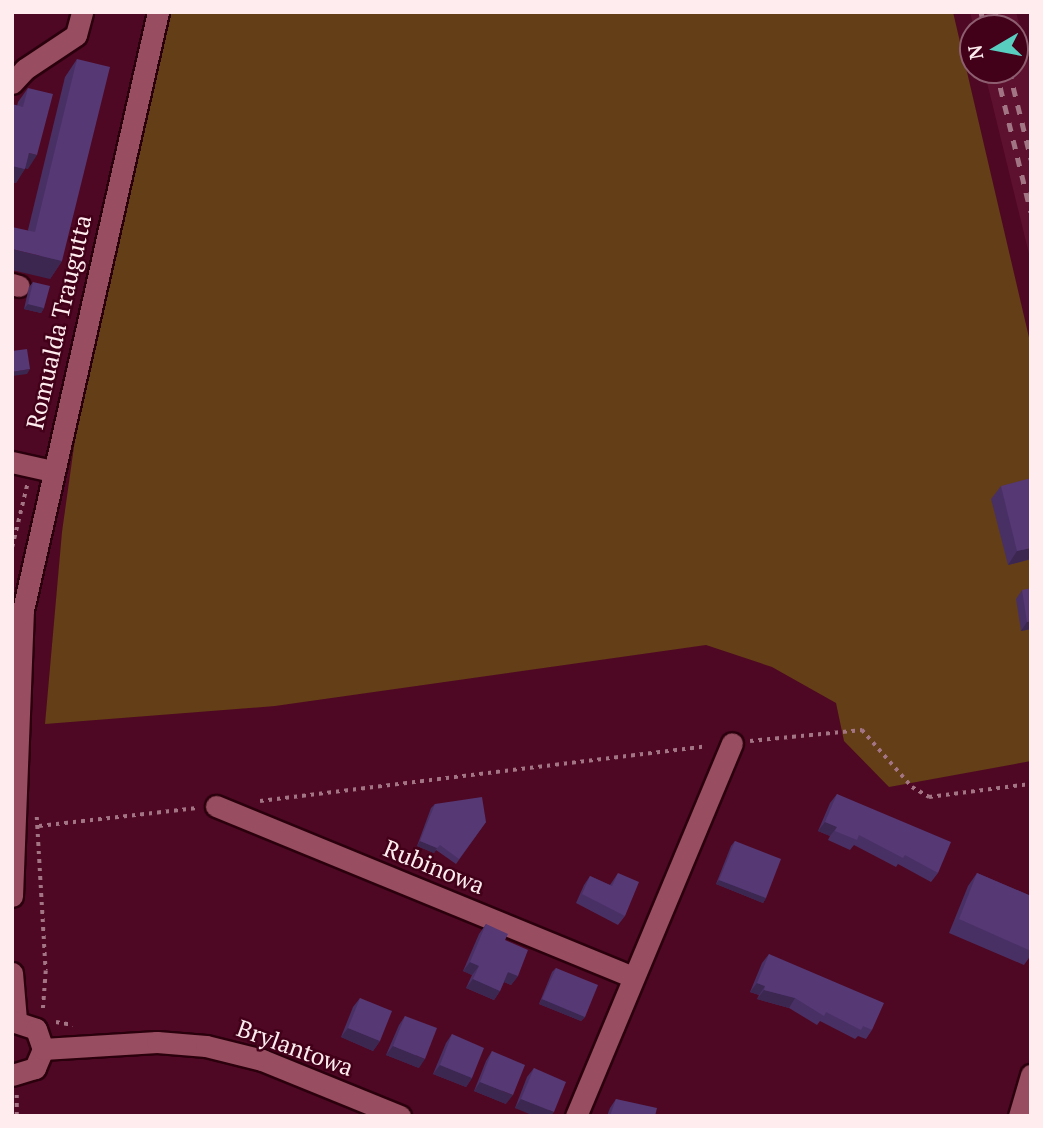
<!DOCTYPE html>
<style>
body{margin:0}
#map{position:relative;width:1043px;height:1128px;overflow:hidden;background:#4e0823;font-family:"PT Serif",serif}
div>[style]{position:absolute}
.built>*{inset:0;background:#5e112e}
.green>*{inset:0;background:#633e16}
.path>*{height:3.5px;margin-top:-1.75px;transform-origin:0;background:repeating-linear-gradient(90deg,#a27484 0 3.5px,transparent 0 8.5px)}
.roads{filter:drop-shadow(2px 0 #2b000d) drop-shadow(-2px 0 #2b000d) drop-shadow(0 2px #2b000d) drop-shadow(0 -2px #2b000d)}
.minor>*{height:21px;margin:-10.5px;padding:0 10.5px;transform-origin:10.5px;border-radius:10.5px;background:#984d61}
.rail>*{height:5px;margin-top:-2.5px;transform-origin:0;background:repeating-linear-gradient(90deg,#a27584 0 9px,transparent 0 18px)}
.wall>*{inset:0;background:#493064}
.shaded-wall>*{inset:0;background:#3c2751}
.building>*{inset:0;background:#553874}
span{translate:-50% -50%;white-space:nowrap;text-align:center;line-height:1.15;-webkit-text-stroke:5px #420019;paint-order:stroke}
.street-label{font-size:24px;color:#feecef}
.frame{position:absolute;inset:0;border:14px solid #feecef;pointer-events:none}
.north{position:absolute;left:959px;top:14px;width:70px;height:70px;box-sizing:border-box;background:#420019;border:2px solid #8d5e6f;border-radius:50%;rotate:260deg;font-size:19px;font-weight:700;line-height:28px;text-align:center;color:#feecef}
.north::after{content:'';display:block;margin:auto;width:24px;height:32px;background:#58cec0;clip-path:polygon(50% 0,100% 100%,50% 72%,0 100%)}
</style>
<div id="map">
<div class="built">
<div style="clip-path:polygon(970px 12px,1016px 12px,1031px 70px,1031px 262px,984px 70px,1015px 70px,1015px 28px,974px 28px)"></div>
</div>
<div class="green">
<div style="clip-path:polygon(170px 12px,953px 12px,1031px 346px,1031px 761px,889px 787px,844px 741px,836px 703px,772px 667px,706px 645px,275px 706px,45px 724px,62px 532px,79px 411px,122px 206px)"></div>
</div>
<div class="path">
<div style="left:12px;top:547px;width:64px;rotate:-76.4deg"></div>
<div style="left:750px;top:741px;width:113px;rotate:-5.6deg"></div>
<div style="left:862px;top:730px;width:76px;rotate:48.7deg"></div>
<div style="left:912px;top:787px;width:20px;rotate:30deg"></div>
<div style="left:929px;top:797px;width:103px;rotate:-7.3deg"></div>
<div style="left:260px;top:801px;width:450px;rotate:-7deg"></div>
<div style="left:37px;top:817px;width:154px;rotate:86.7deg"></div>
<div style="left:46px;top:971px;width:40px;rotate:94.3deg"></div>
<div style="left:39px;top:826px;width:159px;rotate:-6.5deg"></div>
<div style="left:56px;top:1022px;width:17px;rotate:10deg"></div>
<div style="left:17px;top:1095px;width:21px;rotate:90deg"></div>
</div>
<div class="roads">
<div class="minor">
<div style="left:12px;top:83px;width:19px;rotate:-47deg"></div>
<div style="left:25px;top:69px;width:61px;rotate:-33.7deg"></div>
<div style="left:76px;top:35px;width:24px;rotate:-75deg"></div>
<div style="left:12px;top:284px;width:7px;rotate:16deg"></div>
<div style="left:12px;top:462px;width:41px;rotate:12.7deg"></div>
<div style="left:216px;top:806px;width:451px;rotate:22.3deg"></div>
<div style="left:12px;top:896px;width:286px;rotate:-87.8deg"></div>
<div style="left:23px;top:610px;width:613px;rotate:-77.28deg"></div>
<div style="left:12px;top:973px;width:47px;rotate:85.1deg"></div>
<div style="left:12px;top:1021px;width:25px;rotate:18deg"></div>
<div style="left:36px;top:1029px;width:21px;rotate:71deg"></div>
<div style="left:43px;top:1049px;width:21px;rotate:113deg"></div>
<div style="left:35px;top:1068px;width:24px;rotate:163deg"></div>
<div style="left:43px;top:1049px;width:114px;rotate:-3.5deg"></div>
<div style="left:157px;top:1042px;width:49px;rotate:4.7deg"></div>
<div style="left:206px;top:1046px;width:58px;rotate:14deg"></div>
<div style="left:262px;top:1060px;width:149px;rotate:22.1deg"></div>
<div style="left:576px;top:1116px;width:404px;rotate:-67.3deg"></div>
<div style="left:1019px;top:1116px;width:43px;rotate:-73.7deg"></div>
</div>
</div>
<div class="rail">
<div style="left:981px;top:12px;width:16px;rotate:76deg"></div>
<div style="left:995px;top:12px;width:16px;rotate:76deg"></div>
<div style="left:996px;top:70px;width:146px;rotate:76.2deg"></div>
<div style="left:1009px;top:70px;width:92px;rotate:76.1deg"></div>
</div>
<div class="wall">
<div style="clip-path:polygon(77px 59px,62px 261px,50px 279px,28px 230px,65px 77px)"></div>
<div style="clip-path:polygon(28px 88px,28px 169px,25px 168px,16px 183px,12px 182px,12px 104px,17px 106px,18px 102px)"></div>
<div style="clip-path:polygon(33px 282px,44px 308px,41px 313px,24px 309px,29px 287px)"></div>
<div style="clip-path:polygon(1001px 486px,1031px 559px,1008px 565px,991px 499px)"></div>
<div style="clip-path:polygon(1022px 590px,1031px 629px,1021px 631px,1016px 599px)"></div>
<div style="clip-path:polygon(837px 794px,938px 873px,931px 882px,898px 864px,896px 867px,854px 845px,850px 850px,828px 840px,830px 836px,818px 831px,830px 803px)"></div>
<div style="clip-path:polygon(435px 804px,486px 822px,456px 864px,436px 850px,434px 853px,417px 846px,431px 808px)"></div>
<div style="clip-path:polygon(735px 841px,766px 898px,763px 903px,716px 884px,731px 846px)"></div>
<div style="clip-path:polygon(618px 873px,625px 916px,618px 925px,576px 903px,584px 885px,590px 876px,610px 885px)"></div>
<div style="clip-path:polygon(977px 873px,1031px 896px,1031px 955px,1024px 965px,949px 933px,968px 886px)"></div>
<div style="clip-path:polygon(486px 924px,505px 940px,518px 976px,511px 985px,504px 982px,500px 991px,494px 1000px,466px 988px,472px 975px,463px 971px,479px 934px)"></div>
<div style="clip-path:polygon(769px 954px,872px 1030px,866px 1039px,858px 1036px,855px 1039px,820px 1021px,817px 1025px,789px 1008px,757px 999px,759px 995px,750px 992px,762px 963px)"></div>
<div style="clip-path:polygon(556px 968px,585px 1017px,581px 1021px,539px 1004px,552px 972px)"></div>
<div style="clip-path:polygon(360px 998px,380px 1041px,373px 1051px,341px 1037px,353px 1007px)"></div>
<div style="clip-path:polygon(405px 1016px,419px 1068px,386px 1055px,399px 1025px)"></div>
<div style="clip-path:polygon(452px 1034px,472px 1078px,466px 1087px,433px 1074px,446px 1043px)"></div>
<div style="clip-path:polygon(492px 1051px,506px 1104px,474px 1091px,486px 1061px)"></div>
<div style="clip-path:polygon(534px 1068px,551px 1116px,515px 1108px,527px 1077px)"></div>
<div style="clip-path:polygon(616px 1099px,655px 1116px,607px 1116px,610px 1108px)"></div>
</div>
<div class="shaded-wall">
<div style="clip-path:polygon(29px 153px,37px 155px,28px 169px,20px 166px)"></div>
<div style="clip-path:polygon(12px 166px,25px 169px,16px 183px,12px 182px)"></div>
<div style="clip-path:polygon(12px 249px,62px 261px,50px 279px,12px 270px)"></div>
<div style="clip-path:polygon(28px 304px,44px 308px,41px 313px,24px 309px)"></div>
<div style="clip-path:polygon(30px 369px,27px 374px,12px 376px,12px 372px)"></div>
<div style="clip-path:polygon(1031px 548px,1031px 559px,1008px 565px,1017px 551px)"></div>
<div style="clip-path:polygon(1031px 621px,1031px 629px,1021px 631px,1027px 622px)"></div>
<div style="clip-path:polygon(825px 822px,837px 827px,830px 836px,818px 831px)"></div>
<div style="clip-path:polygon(420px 841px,437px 848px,434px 853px,417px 846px)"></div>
<div style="clip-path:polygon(719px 880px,766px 898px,763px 903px,716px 884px)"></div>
<div style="clip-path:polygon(470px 962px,479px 966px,472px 975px,463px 971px)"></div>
<div style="clip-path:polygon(508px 972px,518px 976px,511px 985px,502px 981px)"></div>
<div style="clip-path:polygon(473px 979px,500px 991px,494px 1000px,466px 988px)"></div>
<div style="clip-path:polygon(757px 983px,765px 986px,759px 995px,750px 992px)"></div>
<div style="clip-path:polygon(764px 990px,795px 998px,789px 1008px,757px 999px)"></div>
<div style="clip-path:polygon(542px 999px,585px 1017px,581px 1021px,539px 1004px)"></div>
<div style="clip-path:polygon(348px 1028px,380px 1041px,373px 1051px,341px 1037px)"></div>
<div style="clip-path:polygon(393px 1046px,425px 1059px,419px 1068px,386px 1055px)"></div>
<div style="clip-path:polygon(440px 1065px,472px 1078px,466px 1087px,433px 1074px)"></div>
<div style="clip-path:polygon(480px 1082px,513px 1095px,506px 1104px,474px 1091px)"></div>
<div style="clip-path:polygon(521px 1099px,554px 1112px,551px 1116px,534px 1116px,515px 1108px)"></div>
</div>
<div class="building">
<div style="clip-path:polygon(77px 59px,110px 67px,62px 261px,12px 249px,12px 227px,35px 232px)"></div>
<div style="clip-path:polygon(28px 88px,53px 94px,37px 155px,29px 153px,25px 169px,12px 166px,12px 104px,23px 107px)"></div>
<div style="clip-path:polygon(33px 282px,50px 286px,44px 308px,28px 304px)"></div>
<div style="clip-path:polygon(27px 349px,30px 369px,12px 372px,12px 351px)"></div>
<div style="clip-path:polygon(1031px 478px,1031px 548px,1017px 551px,1001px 486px)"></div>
<div style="clip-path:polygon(1031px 588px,1031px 621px,1027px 622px,1022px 590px)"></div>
<div style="clip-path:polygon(837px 794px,951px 842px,938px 873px,905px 855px,903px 858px,859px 835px,857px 840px,835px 831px,837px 827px,825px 822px)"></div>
<div style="clip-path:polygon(482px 797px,486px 822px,459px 859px,440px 845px,437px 848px,420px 841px,435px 804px)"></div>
<div style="clip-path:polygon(735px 841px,781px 859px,766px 898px,719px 880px)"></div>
<div style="clip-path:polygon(618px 873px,639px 882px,625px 916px,582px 894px,590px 876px,612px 886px)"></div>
<div style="clip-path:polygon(977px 873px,1031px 896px,1031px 951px,959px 919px)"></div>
<div style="clip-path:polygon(486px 924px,508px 934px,505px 940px,528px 950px,518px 976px,508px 972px,500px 991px,473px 979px,479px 966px,470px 962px)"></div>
<div style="clip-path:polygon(769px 954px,884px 1003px,872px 1030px,863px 1026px,861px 1030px,826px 1012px,824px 1016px,795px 998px,764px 990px,765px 986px,757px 983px)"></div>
<div style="clip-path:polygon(556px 968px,598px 985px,585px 1017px,542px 999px)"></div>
<div style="clip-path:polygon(360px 998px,392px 1011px,380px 1041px,348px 1028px)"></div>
<div style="clip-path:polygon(405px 1016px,437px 1028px,425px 1059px,393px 1046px)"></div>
<div style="clip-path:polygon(452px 1034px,484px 1048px,472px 1078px,440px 1065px)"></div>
<div style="clip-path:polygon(492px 1051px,525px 1065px,513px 1095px,480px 1082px)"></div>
<div style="clip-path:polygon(534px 1068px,566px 1082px,554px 1112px,521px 1099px)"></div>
<div style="clip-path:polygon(616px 1099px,657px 1108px,655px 1116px,610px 1116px)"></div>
</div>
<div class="street-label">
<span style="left:59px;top:322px;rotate:-77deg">Romualda Traugutta</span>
<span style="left:434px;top:867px;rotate:22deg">Rubinowa</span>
<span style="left:295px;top:1048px;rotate:20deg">Brylantowa</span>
</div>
<div class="frame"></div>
<div class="north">N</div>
</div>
